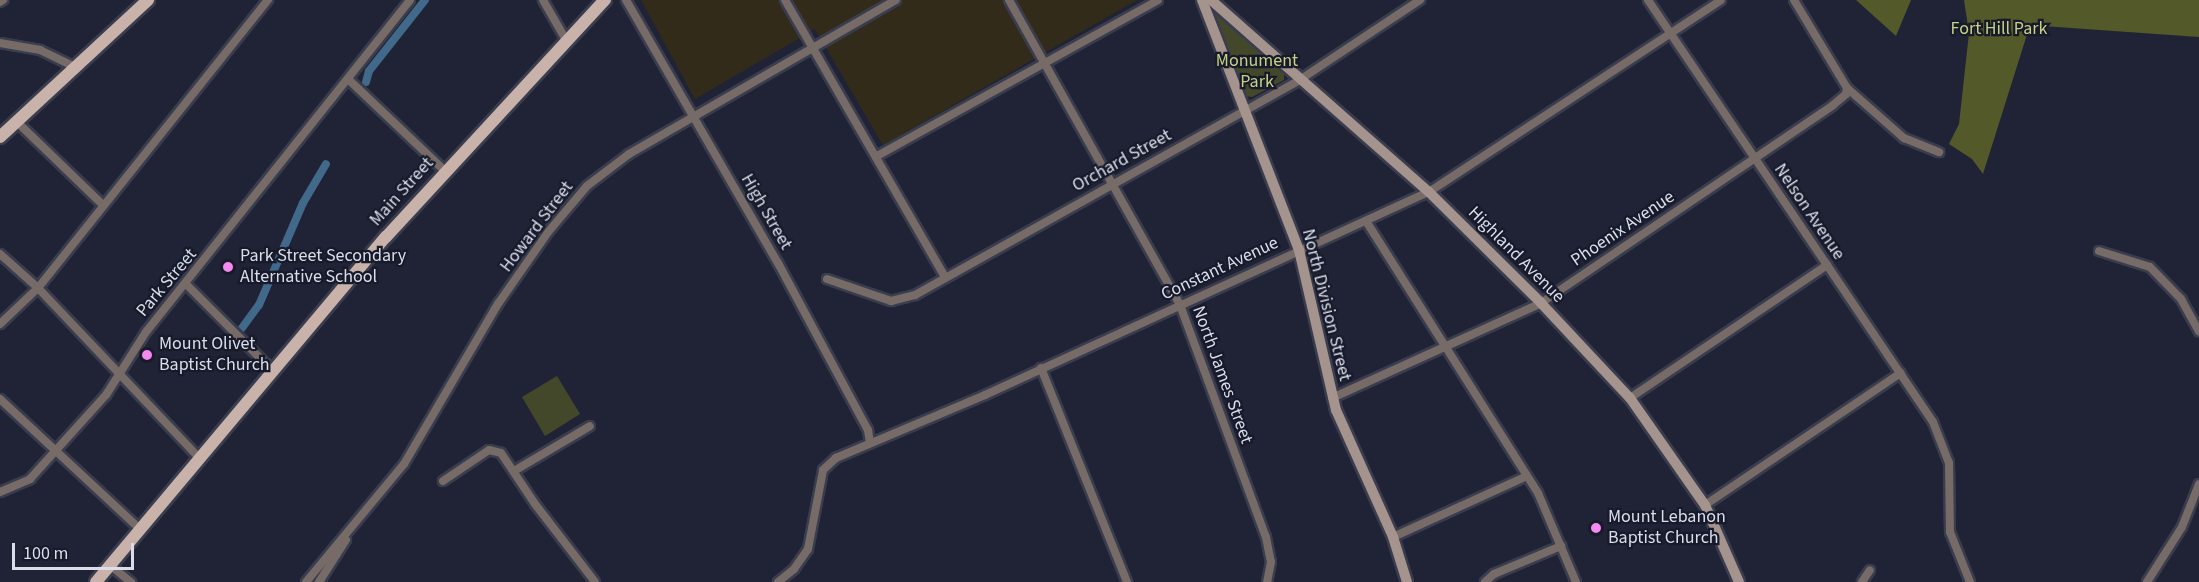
<!DOCTYPE html>
<style>
body{margin:0}
#map{position:relative;width:2199px;height:582px;overflow:hidden;background:#202335;font-family:"Source Sans 3",sans-serif}
div>[style]{position:absolute}
.commercial>*{inset:0;background:#332b1a}
.green>*{inset:0;background:#44482b}
.forest>*{inset:0;background:#535928}
.canal>*{height:8px;margin:-4px;padding:0 4px;transform-origin:4px;border-radius:4px;background:#40698a}
.roads{filter:drop-shadow(2px 0 #3a3d4e) drop-shadow(-2px 0 #3a3d4e) drop-shadow(0 2px #3a3d4e) drop-shadow(0 -2px #3a3d4e)}
.street>*{height:8px;margin:-4px;padding:0 4px;transform-origin:4px;border-radius:4px;background:#766b67}
.secondary>*{height:10px;margin:-5px;padding:0 5px;transform-origin:5px;border-radius:5px;background:#a5938d}
.primary>*{height:12px;margin:-6px;padding:0 6px;transform-origin:6px;border-radius:6px;background:#c9b2aa}
.dots>*{width:16px;height:16px;translate:-50% -50%;box-sizing:border-box;border:3px solid #171a2b;border-radius:50%}
span{translate:-50% -50%;white-space:nowrap;text-align:center;line-height:1.15;-webkit-text-stroke:4.5px #171a2b;paint-order:stroke}
.park-label{font-size:18px;color:#c6d184}
.street-label{font-size:18px;color:#dbdeea}
.poi-label{font-size:18px;color:#dbdeea}
.left{translate:0 -50%;text-align:left}
.scale{position:absolute;left:12px;top:543px;width:122px;height:27px;box-sizing:border-box;border:3px solid #dbdeea;border-top:0;padding-left:8px;font-size:18px;line-height:21px;white-space:nowrap;color:#dbdeea;-webkit-text-stroke:4px #171a2b;paint-order:stroke}
</style>
<div id="map">
<div class="commercial">
<div style="clip-path:polygon(641px 0,1137px 0,883px 145px,815px 29px,695px 99px)"></div>
</div>
<div class="green">
<div style="clip-path:polygon(1216px 10px,1284px 72px,1284px 80px,1252px 97px,1245px 96px,1213px 12px)"></div>
<div style="clip-path:polygon(557px 376px,580px 414px,545px 436px,522px 397px)"></div>
</div>
<div class="forest">
<div style="clip-path:polygon(1856px 0,1911px 0,1896px 36px)"></div>
<div style="clip-path:polygon(1964px 0,2199px 0,2199px 37px,2030px 25px,1983px 174px,1972px 159px,1949px 144px,1959px 124px,1969px 33px)"></div>
</div>
<div class="canal">
<div style="left:366px;top:82px;width:11px;rotate:-75deg"></div>
<div style="left:369px;top:71px;width:90px;rotate:-51.7deg"></div>
<div style="left:242px;top:328px;width:29px;rotate:-54deg"></div>
<div style="left:259px;top:305px;width:111px;rotate:-66.7deg"></div>
<div style="left:303px;top:203px;width:45px;rotate:-59.5deg"></div>
</div>
<div class="roads">
<div class="street">
<div style="left:543px;top:0;width:46px;rotate:60.1deg"></div>
<div style="left:626px;top:0;width:304px;rotate:60deg"></div>
<div style="left:778px;top:263px;width:190px;rotate:61.7deg"></div>
<div style="left:868px;top:430px;width:13px;rotate:81deg"></div>
<div style="left:785px;top:0;width:320px;rotate:60deg"></div>
<div style="left:1009px;top:0;width:350px;rotate:60.7deg"></div>
<div style="left:1180px;top:305px;width:247px;rotate:69.7deg"></div>
<div style="left:1266px;top:537px;width:25px;rotate:79deg"></div>
<div style="left:1271px;top:562px;width:20px;rotate:101deg"></div>
<div style="left:1648px;top:0;width:509px;rotate:55.97deg"></div>
<div style="left:1933px;top:422px;width:44px;rotate:68.7deg"></div>
<div style="left:1949px;top:463px;width:69px;rotate:89.2deg"></div>
<div style="left:1950px;top:532px;width:54px;rotate:68.2deg"></div>
<div style="left:1794px;top:0;width:103px;rotate:58.9deg"></div>
<div style="left:1847px;top:88px;width:76px;rotate:41.3deg"></div>
<div style="left:1904px;top:138px;width:38px;rotate:22deg"></div>
<div style="left:0;top:2px;width:4px;rotate:-34deg"></div>
<div style="left:0;top:43px;width:41px;rotate:9.9deg"></div>
<div style="left:40px;top:50px;width:37px;rotate:26deg"></div>
<div style="left:348px;top:79px;width:134px;rotate:43.5deg"></div>
<div style="left:16px;top:121px;width:120px;rotate:44deg"></div>
<div style="left:877px;top:156px;width:321px;rotate:-29deg"></div>
<div style="left:1366px;top:221px;width:322px;rotate:57.7deg"></div>
<div style="left:1538px;top:493px;width:97px;rotate:66.9deg"></div>
<div style="left:2099px;top:251px;width:53px;rotate:17.4deg"></div>
<div style="left:2150px;top:267px;width:45px;rotate:45.9deg"></div>
<div style="left:2181px;top:299px;width:37px;rotate:61deg"></div>
<div style="left:0;top:254px;width:51px;rotate:41.8deg"></div>
<div style="left:38px;top:288px;width:236px;rotate:46.5deg"></div>
<div style="left:827px;top:279px;width:68px;rotate:19deg"></div>
<div style="left:891px;top:301px;width:25px;rotate:-14deg"></div>
<div style="left:915px;top:295px;width:442px;rotate:-29.2deg"></div>
<div style="left:1301px;top:79px;width:143px;rotate:-33.6deg"></div>
<div style="left:186px;top:284px;width:123px;rotate:45deg"></div>
<div style="left:0;top:324px;width:52px;rotate:-43.5deg"></div>
<div style="left:38px;top:288px;width:369px;rotate:-51.4deg"></div>
<div style="left:1041px;top:368px;width:231px;rotate:68.1deg"></div>
<div style="left:1332px;top:398px;width:230px;rotate:-24.4deg"></div>
<div style="left:1541px;top:303px;width:353px;rotate:-34.1deg"></div>
<div style="left:1833px;top:105px;width:17px;rotate:-40deg"></div>
<div style="left:1846px;top:94px;width:6px;rotate:-81deg"></div>
<div style="left:1630px;top:398px;width:238px;rotate:-34deg"></div>
<div style="left:0;top:399px;width:192px;rotate:42.9deg"></div>
<div style="left:514px;top:471px;width:88px;rotate:-30.6deg"></div>
<div style="left:443px;top:481px;width:55px;rotate:-34deg"></div>
<div style="left:489px;top:450px;width:12px;rotate:14deg"></div>
<div style="left:501px;top:453px;width:61px;rotate:56.3deg"></div>
<div style="left:535px;top:504px;width:98px;rotate:52.4deg"></div>
<div style="left:0;top:492px;width:33px;rotate:-23deg"></div>
<div style="left:30px;top:479px;width:113px;rotate:-47.9deg"></div>
<div style="left:106px;top:395px;width:75px;rotate:-57.6deg"></div>
<div style="left:146px;top:332px;width:424px;rotate:-51.5deg"></div>
<div style="left:1705px;top:505px;width:236px;rotate:-34deg"></div>
<div style="left:1393px;top:537px;width:147px;rotate:-24.5deg"></div>
<div style="left:111px;top:566px;width:26px;rotate:39deg"></div>
<div style="left:306px;top:582px;width:153px;rotate:-50.3deg"></div>
<div style="left:404px;top:464px;width:186px;rotate:-59.6deg"></div>
<div style="left:498px;top:304px;width:89px;rotate:-55.1deg"></div>
<div style="left:549px;top:231px;width:59px;rotate:-49.8deg"></div>
<div style="left:587px;top:186px;width:53px;rotate:-37.3deg"></div>
<div style="left:629px;top:154px;width:308px;rotate:-30deg"></div>
<div style="left:319px;top:582px;width:50px;rotate:-57.3deg"></div>
<div style="left:778px;top:582px;width:21px;rotate:-39deg"></div>
<div style="left:794px;top:569px;width:24px;rotate:-55deg"></div>
<div style="left:808px;top:549px;width:80px;rotate:-79.2deg"></div>
<div style="left:823px;top:470px;width:18px;rotate:-43deg"></div>
<div style="left:836px;top:458px;width:162px;rotate:-22.9deg"></div>
<div style="left:985px;top:395px;width:488px;rotate:-24.6deg"></div>
<div style="left:1429px;top:192px;width:349px;rotate:-33.3deg"></div>
<div style="left:1485px;top:582px;width:12px;rotate:-42deg"></div>
<div style="left:1494px;top:574px;width:73px;rotate:-22.7deg"></div>
<div style="left:1862px;top:582px;width:14px;rotate:-56deg"></div>
<div style="left:2147px;top:582px;width:65px;rotate:-57.5deg"></div>
<div style="left:2182px;top:527px;width:46px;rotate:-68.4deg"></div>
</div>
<div class="secondary">
<div style="left:1202px;top:0;width:268px;rotate:68.8deg"></div>
<div style="left:1299px;top:250px;width:164px;rotate:77deg"></div>
<div style="left:1336px;top:410px;width:139px;rotate:65.8deg"></div>
<div style="left:1393px;top:537px;width:47px;rotate:72.7deg"></div>
<div style="left:1211px;top:0;width:290px;rotate:41.4deg"></div>
<div style="left:1429px;top:192px;width:158px;rotate:44.7deg"></div>
<div style="left:1541px;top:303px;width:130px;rotate:46.9deg"></div>
<div style="left:1630px;top:398px;width:131px;rotate:55deg"></div>
<div style="left:1705px;top:505px;width:84px;rotate:66.2deg"></div>
</div>
<div class="primary">
<div style="left:0;top:137px;width:202px;rotate:-42.8deg"></div>
<div style="left:96px;top:582px;width:451px;rotate:-50deg"></div>
<div style="left:386px;top:237px;width:323px;rotate:-47.3deg"></div>
</div>
</div>
<div class="dots">
<div style="left:228px;top:267px;background:#f589ee"></div>
<div style="left:147px;top:355px;background:#f589ee"></div>
<div style="left:1596px;top:528px;background:#f589ee"></div>
</div>
<div class="park-label">
<span style="left:1999px;top:29px">Fort Hill Park</span>
<span style="left:1257px;top:72px">Monument<br>Park</span>
</div>
<div class="street-label">
<span style="left:1122px;top:161px;rotate:-29deg">Orchard Street</span>
<span style="left:402px;top:192px;rotate:-48deg">Main Street</span>
<span style="left:766px;top:212px;rotate:60deg">High Street</span>
<span style="left:1809px;top:212px;rotate:56deg">Nelson Avenue</span>
<span style="left:537px;top:227px;rotate:-53deg">Howard Street</span>
<span style="left:1623px;top:229px;rotate:-34deg">Phoenix Avenue</span>
<span style="left:1516px;top:255px;rotate:45deg">Highland Avenue</span>
<span style="left:1220px;top:269px;rotate:-25deg">Constant Avenue</span>
<span style="left:167px;top:283px;rotate:-50deg">Park Street</span>
<span style="left:1326px;top:305px;rotate:76deg">North Division Street</span>
<span style="left:1222px;top:375px;rotate:70deg">North James Street</span>
</div>
<div class="poi-label">
<span class="left" style="left:240px;top:267px">Park Street Secondary<br>Alternative School</span>
<span class="left" style="left:159px;top:355px">Mount Olivet<br>Baptist Church</span>
<span class="left" style="left:1608px;top:528px">Mount Lebanon<br>Baptist Church</span>
</div>
<div class="scale">100 m</div>
</div>
